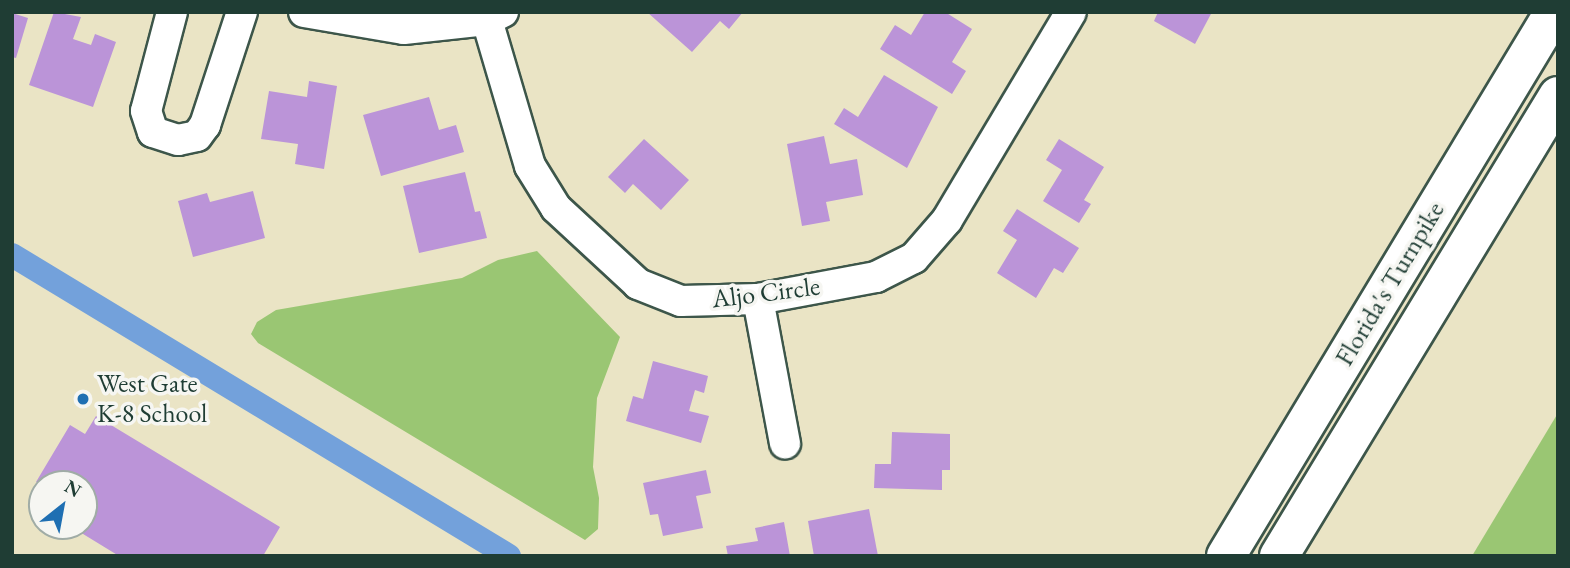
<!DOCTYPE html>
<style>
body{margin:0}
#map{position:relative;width:1570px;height:568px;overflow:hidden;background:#eae4c5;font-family:"EB Garamond",serif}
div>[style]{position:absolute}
.green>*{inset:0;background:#9ac673}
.canal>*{height:24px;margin:-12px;padding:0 12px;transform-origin:12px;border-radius:12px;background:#73a1db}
.building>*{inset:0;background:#bb94d8}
.roads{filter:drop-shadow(2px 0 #3d564a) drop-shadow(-2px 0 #3d564a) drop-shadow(0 2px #3d564a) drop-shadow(0 -2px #3d564a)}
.minor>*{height:30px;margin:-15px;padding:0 15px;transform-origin:15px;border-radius:15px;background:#fff}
.highway>*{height:38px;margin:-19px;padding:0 19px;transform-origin:19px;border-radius:19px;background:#fff}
.dots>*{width:19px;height:19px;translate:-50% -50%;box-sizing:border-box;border:4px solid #f6f6f2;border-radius:50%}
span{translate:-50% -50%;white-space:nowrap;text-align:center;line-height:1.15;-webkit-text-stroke:7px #f6f6f2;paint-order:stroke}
.street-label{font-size:26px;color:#1f3d34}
.poi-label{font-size:26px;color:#1f3d34}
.left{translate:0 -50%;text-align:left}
.frame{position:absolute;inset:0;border:14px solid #1f3d34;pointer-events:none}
.north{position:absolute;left:28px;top:470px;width:70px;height:70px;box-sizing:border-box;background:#f6f6f2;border:2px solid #a0aca6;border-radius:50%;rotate:31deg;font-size:19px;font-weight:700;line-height:28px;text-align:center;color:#1f3d34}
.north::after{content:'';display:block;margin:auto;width:24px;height:32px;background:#1f6fb2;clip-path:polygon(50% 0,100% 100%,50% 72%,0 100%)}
</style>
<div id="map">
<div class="green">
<div style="clip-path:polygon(537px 251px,620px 337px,597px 398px,593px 467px,599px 498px,598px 529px,585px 540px,258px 343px,251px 334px,257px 322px,276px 310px,462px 278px,498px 260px)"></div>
<div style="clip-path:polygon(1558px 413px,1558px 556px,1472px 556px)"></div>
</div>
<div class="canal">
<div style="left:12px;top:255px;width:581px;rotate:31.2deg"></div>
</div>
<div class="building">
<div style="clip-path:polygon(54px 12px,81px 17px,73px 39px,91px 45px,95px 34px,116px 42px,93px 107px,29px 85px)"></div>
<div style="clip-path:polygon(647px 12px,743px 12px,729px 29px,720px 21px,692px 52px)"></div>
<div style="clip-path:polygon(925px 12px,945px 12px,972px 29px,952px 62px,966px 71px,952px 94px,880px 49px,895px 25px,911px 35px)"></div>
<div style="clip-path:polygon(1158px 12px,1212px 12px,1195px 44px,1154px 21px)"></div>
<div style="clip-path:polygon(12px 13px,28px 18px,16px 58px,12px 57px)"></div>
<div style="clip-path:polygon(884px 75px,938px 107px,907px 168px,834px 124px,844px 108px,858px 117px)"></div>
<div style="clip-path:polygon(309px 81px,337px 86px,324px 169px,295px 164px,298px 144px,261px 139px,269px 91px,307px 97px)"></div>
<div style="clip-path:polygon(429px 97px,439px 130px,456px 125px,464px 152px,381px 176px,363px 115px)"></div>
<div style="clip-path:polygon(824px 136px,830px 164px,857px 159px,863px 195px,826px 202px,830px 221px,802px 226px,787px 144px)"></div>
<div style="clip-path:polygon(644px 139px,689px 180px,661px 210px,633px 184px,625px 193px,608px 177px)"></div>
<div style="clip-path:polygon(1059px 139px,1104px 167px,1084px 200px,1091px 204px,1079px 223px,1043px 201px,1062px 170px,1046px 160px)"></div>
<div style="clip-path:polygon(465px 172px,475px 212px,480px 211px,487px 238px,419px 253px,403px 186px)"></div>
<div style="clip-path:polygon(253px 191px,265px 238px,193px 257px,178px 201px,207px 193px,210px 202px)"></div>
<div style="clip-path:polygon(1017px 209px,1079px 248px,1063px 273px,1054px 268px,1036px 298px,997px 273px,1017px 240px,1003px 231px)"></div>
<div style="clip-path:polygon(653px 361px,708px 376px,704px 393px,695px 390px,689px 411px,709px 416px,701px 443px,626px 421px,633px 396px,643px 399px)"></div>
<div style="clip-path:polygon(96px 416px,280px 527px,263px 556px,119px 556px,70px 526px,84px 526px,84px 484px,36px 482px,70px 425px,85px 434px)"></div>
<div style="clip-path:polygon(892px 432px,950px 434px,950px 470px,942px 470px,942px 490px,874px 488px,875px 464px,891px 464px)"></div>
<div style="clip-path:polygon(706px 470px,711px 493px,696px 496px,703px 528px,663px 536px,658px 514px,650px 515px,643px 483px)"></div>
<div style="clip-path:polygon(869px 509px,878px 556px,814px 556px,808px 521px)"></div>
<div style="clip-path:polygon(784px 522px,790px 556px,728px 556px,726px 546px,758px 541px,755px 528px)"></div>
</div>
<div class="roads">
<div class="minor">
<div style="left:172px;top:12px;width:102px;rotate:104.7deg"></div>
<div style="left:146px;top:111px;width:22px;rotate:72deg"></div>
<div style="left:153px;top:132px;width:26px;rotate:18deg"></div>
<div style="left:178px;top:140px;width:19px;rotate:-12deg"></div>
<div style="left:197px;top:136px;width:14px;rotate:-54deg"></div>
<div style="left:205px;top:125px;width:119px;rotate:-71.9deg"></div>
<div style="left:304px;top:12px;width:101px;rotate:9.6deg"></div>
<div style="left:404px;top:29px;width:83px;rotate:-6.2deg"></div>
<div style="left:487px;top:20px;width:18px;rotate:-27deg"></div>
<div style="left:487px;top:20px;width:152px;rotate:73.6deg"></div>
<div style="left:530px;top:166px;width:49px;rotate:58.2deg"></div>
<div style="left:556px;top:208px;width:112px;rotate:42.8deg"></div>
<div style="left:638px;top:284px;width:46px;rotate:21.6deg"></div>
<div style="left:681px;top:301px;width:77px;rotate:-1.5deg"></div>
<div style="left:758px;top:299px;width:120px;rotate:-10.6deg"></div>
<div style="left:876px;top:277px;width:42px;rotate:-26.6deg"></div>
<div style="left:914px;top:258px;width:50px;rotate:-49deg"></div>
<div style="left:947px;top:220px;width:242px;rotate:-59.2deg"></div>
<div style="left:758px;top:299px;width:147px;rotate:79.4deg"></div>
</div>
<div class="highway">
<div style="left:1226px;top:556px;width:635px;rotate:-58.91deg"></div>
<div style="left:1279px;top:556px;width:538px;rotate:-58.76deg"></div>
</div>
</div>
<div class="dots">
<div style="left:83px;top:399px;background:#1f6fb2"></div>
</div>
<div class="street-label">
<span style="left:1390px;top:284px;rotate:-59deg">Florida's Turnpike</span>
<span style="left:766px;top:293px;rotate:-7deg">Aljo Circle</span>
</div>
<div class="poi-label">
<span class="left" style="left:97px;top:399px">West Gate<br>K-8 School</span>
</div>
<div class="frame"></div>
<div class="north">N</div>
</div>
